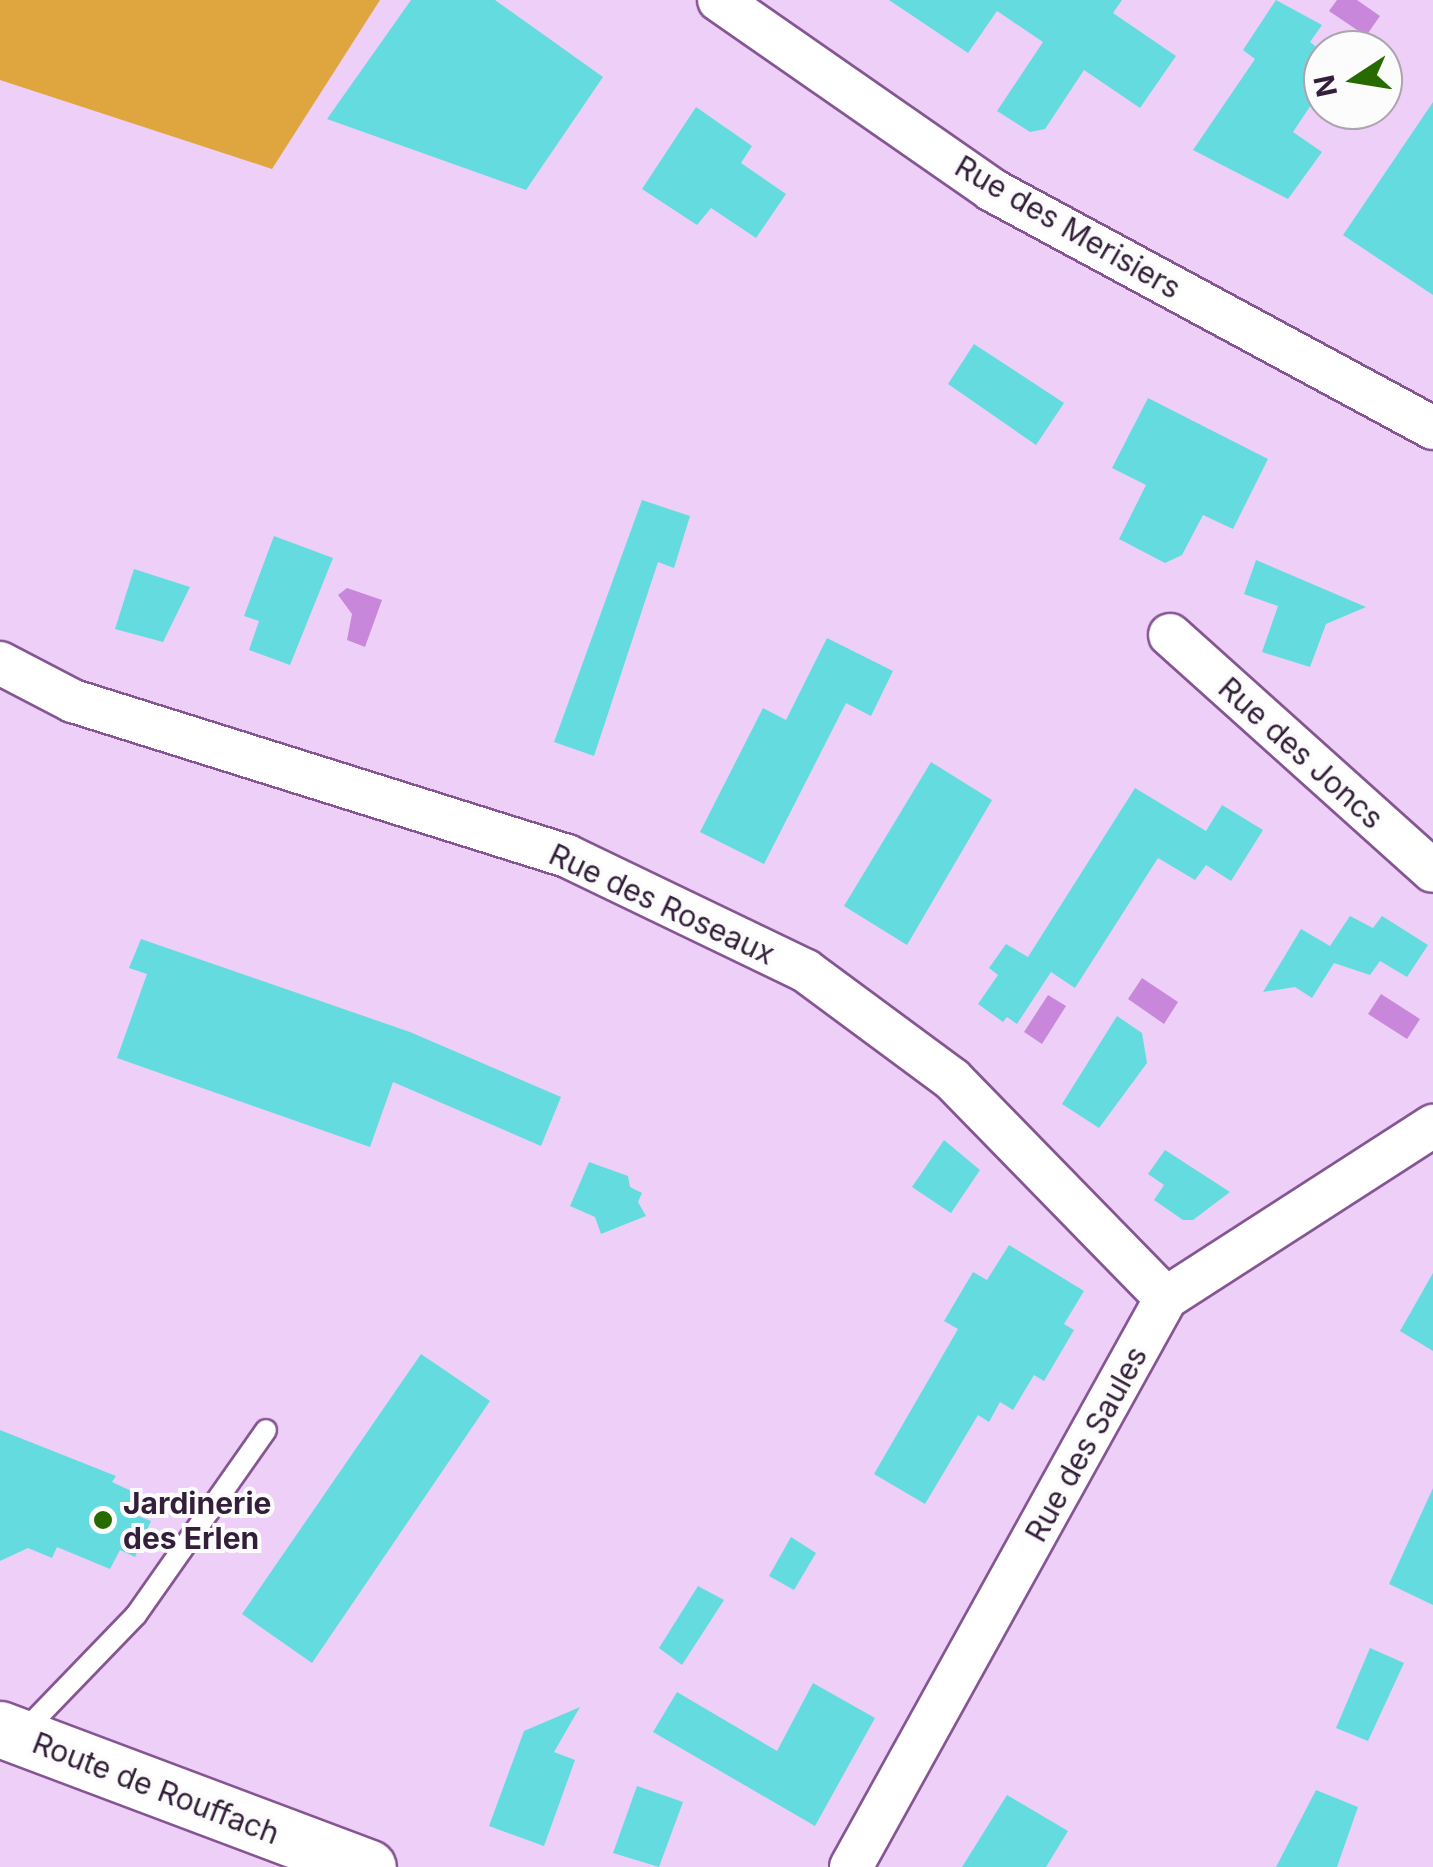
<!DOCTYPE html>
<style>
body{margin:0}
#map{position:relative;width:1433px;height:1867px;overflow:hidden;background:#eecff7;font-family:Inter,sans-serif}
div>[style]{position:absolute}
.green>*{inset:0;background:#dfa640}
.water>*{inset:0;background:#c887db}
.building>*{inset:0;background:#64dcdf}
.roads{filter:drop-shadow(2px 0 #855693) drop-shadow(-2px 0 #855693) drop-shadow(0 2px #855693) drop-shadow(0 -2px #855693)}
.service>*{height:20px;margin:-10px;padding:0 10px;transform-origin:10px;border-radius:10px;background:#fff}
.minor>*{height:42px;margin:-21px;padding:0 21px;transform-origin:21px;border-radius:21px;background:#fff}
.secondary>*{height:55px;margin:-27.5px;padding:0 27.5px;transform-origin:27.5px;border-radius:27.5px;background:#fff}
.dots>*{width:28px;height:28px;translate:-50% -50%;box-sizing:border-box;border:5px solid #fcfcfc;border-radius:50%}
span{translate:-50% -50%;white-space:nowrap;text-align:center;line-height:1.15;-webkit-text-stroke:8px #fcfcfc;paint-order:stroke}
.street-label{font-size:30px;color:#331f39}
.poi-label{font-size:30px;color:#331f39;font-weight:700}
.left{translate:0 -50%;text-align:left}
.north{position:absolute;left:1303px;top:30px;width:100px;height:100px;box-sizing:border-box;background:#fcfcfc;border:2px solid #aca4ae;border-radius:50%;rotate:258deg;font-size:28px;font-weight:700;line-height:40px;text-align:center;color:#331f39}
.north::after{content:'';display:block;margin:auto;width:35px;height:45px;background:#276a00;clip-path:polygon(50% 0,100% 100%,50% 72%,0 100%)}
</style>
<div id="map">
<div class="green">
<div style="clip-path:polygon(0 0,380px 0,272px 169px,0 80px)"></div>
</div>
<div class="water">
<div style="clip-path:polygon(1337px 0,1357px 0,1380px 16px,1366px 36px,1329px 11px)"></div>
<div style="clip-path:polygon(347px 588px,382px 600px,365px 647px,347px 640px,352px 614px,338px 595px)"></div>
<div style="clip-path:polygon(1142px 978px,1178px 1002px,1164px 1024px,1128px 999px)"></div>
<div style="clip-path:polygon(1381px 994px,1420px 1019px,1407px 1039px,1368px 1014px)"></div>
<div style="clip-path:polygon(1048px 995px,1066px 1006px,1042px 1044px,1024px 1032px)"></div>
</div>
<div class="building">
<div style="clip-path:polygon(411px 0,495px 0,603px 77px,526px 190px,327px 119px)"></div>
<div style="clip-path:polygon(889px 0,1122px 0,1113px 13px,1176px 56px,1140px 108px,1084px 70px,1045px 129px,1030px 132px,997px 111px,1043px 42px,997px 11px,968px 53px)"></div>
<div style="clip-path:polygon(1276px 0,1322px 25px,1310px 42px,1323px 52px,1323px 87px,1293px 132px,1322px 152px,1288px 199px,1193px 150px,1255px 59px,1243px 50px)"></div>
<div style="clip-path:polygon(1433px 102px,1433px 295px,1343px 235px)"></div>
<div style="clip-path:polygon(696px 107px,752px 146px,741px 163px,786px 194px,756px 238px,711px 208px,697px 225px,642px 189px)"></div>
<div style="clip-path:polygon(974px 344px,1064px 403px,1036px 445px,948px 384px)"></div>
<div style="clip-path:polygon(1148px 398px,1268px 459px,1233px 529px,1203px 515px,1182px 555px,1165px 563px,1119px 539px,1146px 485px,1112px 468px)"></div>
<div style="clip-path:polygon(642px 500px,690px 516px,674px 568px,658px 562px,594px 756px,554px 742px)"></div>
<div style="clip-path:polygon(274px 536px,333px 558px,290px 665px,249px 650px,259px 621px,244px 616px)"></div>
<div style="clip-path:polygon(1256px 560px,1366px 607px,1326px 624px,1310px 667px,1262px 652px,1278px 606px,1244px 594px)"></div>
<div style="clip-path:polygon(134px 569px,190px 587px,163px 642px,115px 629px)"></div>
<div style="clip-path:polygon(827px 638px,893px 671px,871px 716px,846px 703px,764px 864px,700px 832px,763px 708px,786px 720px)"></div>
<div style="clip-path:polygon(931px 762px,992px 800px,907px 945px,844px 906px)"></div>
<div style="clip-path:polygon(1135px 788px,1206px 831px,1222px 805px,1263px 830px,1231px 881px,1206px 865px,1195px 880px,1158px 858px,1075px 988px,1051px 972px,1017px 1024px,1007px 1017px,1003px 1022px,978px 1004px,998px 975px,989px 968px,1006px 944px,1028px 957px)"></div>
<div style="clip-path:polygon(1350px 916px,1373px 928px,1382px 916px,1428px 945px,1407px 977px,1380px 961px,1370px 975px,1334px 963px,1312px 998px,1295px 987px,1263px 992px,1301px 929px,1330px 946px)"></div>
<div style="clip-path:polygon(141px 939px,410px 1032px,561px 1097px,541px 1146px,393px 1082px,370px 1147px,117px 1058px,147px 974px,129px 968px)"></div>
<div style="clip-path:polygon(1117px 1016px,1142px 1033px,1147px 1063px,1099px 1128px,1062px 1104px)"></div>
<div style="clip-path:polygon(944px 1140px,980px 1170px,951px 1213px,912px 1187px)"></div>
<div style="clip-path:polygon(1165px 1150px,1230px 1192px,1193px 1220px,1183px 1220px,1154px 1200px,1164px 1185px,1148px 1174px)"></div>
<div style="clip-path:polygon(589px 1162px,628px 1176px,630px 1187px,642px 1193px,638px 1202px,646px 1216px,601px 1234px,595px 1217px,570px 1206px)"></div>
<div style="clip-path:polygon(1009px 1245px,1084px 1291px,1064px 1324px,1074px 1330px,1044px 1381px,1034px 1375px,1013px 1410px,1000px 1402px,989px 1422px,978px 1415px,925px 1504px,874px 1474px,958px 1329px,944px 1321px,973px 1272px,987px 1280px)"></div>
<div style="clip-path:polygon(1433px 1273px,1433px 1351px,1400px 1331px)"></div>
<div style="clip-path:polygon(421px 1354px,490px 1401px,312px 1663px,242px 1614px)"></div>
<div style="clip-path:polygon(0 1430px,116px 1476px,112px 1482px,140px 1495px,134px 1514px,151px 1521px,135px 1557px,120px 1550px,110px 1569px,57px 1547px,52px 1558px,28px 1548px,0 1561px)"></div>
<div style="clip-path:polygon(1433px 1488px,1433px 1605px,1389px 1584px)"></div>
<div style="clip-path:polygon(791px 1537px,816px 1553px,794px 1590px,769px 1576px)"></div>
<div style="clip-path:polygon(698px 1586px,724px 1600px,682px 1665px,659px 1648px)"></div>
<div style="clip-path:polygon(1370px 1648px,1404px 1663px,1368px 1741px,1336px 1728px)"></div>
<div style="clip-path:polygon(813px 1683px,875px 1718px,815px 1826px,653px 1732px,677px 1692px,777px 1751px)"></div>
<div style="clip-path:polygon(580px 1707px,554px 1752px,575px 1760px,544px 1846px,489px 1826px,524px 1731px)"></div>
<div style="clip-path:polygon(637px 1786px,683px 1802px,659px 1867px,613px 1853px)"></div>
<div style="clip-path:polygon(1316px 1790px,1358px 1807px,1337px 1867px,1276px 1867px)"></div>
<div style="clip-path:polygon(1007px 1795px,1068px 1831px,1046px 1867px,962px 1867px)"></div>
</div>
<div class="roads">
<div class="service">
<div style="left:24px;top:1731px;width:161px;rotate:-46deg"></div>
<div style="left:136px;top:1615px;width:226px;rotate:-54.9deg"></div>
</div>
<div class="minor">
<div style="left:719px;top:0;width:333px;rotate:34.8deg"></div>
<div style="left:992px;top:190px;width:501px;rotate:28.35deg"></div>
<div style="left:1170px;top:635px;width:353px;rotate:41.9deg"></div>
<div style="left:0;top:663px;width:82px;rotate:27.5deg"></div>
<div style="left:73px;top:701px;width:518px;rotate:17.42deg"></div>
<div style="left:567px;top:856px;width:265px;rotate:25.7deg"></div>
<div style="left:806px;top:971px;width:182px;rotate:36.5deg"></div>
<div style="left:952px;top:1079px;width:306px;rotate:45.7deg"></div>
<div style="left:851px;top:1867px;width:650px;rotate:-61.03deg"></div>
<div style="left:1166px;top:1298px;width:318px;rotate:-32.8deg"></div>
</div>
<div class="secondary">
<div style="left:0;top:1729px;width:393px;rotate:20.6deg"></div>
</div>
</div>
<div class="dots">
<div style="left:103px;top:1520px;background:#276a00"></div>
</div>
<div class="street-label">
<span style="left:1068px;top:227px;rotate:30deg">Rue des Merisiers</span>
<span style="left:1301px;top:753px;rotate:42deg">Rue des Joncs</span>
<span style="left:662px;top:904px;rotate:25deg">Rue des Roseaux</span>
<span style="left:1086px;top:1444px;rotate:-61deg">Rue des Saules</span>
<span style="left:156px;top:1788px;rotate:21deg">Route de Rouffach</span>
</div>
<div class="poi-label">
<span class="left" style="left:123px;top:1520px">Jardinerie<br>des Erlen</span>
</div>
<div class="north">N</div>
</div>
